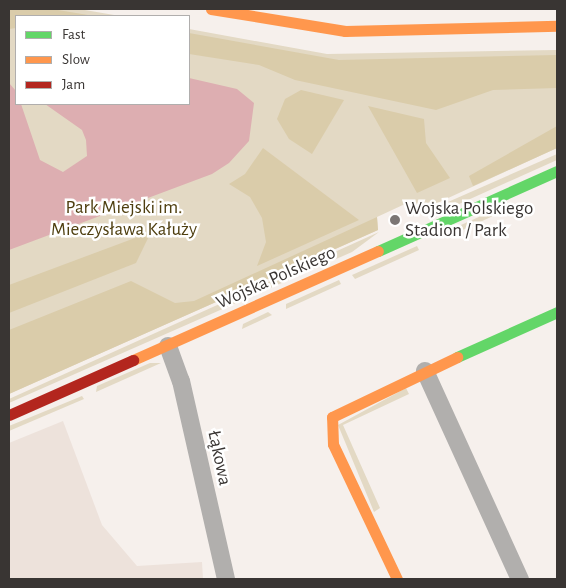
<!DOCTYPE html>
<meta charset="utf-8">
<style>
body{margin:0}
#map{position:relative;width:566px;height:588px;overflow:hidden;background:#f6f0ec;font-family:"Alegreya Sans",sans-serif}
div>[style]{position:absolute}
.built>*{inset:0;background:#ede2db}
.green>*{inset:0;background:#e3d9c4}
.forest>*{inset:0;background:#daccaa}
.water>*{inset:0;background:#ddaeb1}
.street>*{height:18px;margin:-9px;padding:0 9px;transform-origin:9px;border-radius:9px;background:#b1afad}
.fast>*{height:11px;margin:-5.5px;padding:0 5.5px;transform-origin:5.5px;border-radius:5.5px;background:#63d668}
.slow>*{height:11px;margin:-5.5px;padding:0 5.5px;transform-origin:5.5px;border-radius:5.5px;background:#ff974d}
.jam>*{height:11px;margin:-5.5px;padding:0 5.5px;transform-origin:5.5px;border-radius:5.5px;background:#b3261e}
.dots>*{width:14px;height:14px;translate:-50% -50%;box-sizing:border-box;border:2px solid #fff;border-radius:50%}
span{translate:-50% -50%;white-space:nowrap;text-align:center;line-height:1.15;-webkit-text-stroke:5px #fff;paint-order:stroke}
.park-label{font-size:19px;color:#4e3e0f}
.poi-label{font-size:19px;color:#393533}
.left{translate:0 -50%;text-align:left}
.street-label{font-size:19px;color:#393533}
.frame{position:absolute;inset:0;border:10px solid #393533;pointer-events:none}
.legend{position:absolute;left:15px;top:15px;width:175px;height:90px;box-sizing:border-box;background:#fff;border:1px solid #b0aead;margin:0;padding:6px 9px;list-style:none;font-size:15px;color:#393533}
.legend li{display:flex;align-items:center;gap:10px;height:25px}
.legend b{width:25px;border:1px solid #b0aead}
</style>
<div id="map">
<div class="built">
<div style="clip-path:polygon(63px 421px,102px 525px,137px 566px,202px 562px,203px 579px,9px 579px,9px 443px)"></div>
</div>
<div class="green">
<div style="clip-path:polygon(9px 9px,79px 9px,120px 16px,16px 16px,16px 104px,189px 104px,189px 29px,327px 54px,557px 50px,557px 148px,420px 211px,413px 212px,405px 204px,377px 217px,378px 230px,9px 394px)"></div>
<div style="clip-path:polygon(557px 154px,557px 160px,459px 204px,432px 209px)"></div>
<div style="clip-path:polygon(490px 212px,493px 216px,454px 234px,452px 229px)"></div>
<div style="clip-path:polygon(379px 232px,352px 252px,9px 403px,9px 399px)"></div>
<div style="clip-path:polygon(417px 246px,419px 250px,355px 279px,352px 275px)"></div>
<div style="clip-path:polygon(339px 280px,341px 284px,286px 309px,286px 304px)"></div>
<div style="clip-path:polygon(268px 312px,272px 315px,242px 329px,243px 324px)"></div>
<div style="clip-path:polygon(150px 363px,161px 363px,96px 392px,97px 386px)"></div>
<div style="clip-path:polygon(406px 388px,409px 394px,343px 425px,380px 508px,374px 512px,338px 425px)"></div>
<div style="clip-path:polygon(82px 396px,84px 399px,9px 431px,9px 426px)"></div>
</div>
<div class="forest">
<div style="clip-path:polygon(9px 9px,52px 9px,94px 16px,16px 16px,16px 28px,9px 29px)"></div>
<div style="clip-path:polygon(189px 33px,339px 60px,557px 55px,557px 88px,493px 90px,436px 110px,295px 80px,259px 65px,189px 54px)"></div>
<div style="clip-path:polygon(301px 90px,344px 100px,312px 154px,289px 139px,277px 119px,285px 99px)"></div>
<div style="clip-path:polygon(368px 106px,424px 119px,426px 143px,450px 178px,417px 193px)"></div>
<div style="clip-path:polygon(557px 126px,557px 148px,473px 186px,469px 176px)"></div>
<div style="clip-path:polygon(263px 148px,359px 220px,257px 266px,266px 242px,262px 218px,250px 197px,229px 184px,245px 174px)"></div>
<div style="clip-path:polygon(377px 217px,378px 230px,9px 394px,9px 330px,131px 281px,175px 303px,194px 301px)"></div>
<div style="clip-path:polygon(151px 232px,136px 263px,9px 313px,9px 285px)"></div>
</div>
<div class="water">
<div style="clip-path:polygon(189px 78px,237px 89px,254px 103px,249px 141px,229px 163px,212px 174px,9px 250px,9px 83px,16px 91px,16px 104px,21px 104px,40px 160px,63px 172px,87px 156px,86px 140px,82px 130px,45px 104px,189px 104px)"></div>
</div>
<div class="street">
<div style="left:168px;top:346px;width:37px;rotate:70deg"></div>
<div style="left:181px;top:381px;width:203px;rotate:77.2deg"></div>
<div style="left:425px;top:371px;width:229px;rotate:65.5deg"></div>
</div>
<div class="fast">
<div style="left:378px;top:251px;width:196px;rotate:-24.1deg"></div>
<div style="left:457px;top:357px;width:110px;rotate:-24.2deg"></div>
</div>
<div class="slow">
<div style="left:211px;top:9px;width:136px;rotate:9.3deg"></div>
<div style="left:345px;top:31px;width:212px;rotate:-1.4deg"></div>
<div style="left:133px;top:360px;width:268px;rotate:-24deg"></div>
<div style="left:397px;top:579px;width:149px;rotate:-115.4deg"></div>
<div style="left:333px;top:444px;width:27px;rotate:-92deg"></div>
<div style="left:332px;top:417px;width:139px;rotate:-25.6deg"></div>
</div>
<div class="jam">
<div style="left:9px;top:415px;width:136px;rotate:-23.9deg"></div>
</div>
<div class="dots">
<div style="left:395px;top:220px;background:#7b7674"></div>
</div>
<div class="park-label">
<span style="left:124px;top:219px">Park Miejski im.<br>Mieczysława Kałuży</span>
</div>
<div class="poi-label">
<span class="left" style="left:405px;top:220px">Wojska Polskiego<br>Stadion / Park</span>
</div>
<div class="street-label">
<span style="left:276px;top:278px;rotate:-24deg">Wojska Polskiego</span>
<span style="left:219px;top:458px;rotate:78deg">Łąkowa</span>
</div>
<div class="frame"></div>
<ul class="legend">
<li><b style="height:6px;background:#63d668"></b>Fast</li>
<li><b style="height:6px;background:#ff974d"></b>Slow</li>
<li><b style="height:6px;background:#b3261e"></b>Jam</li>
</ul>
</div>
